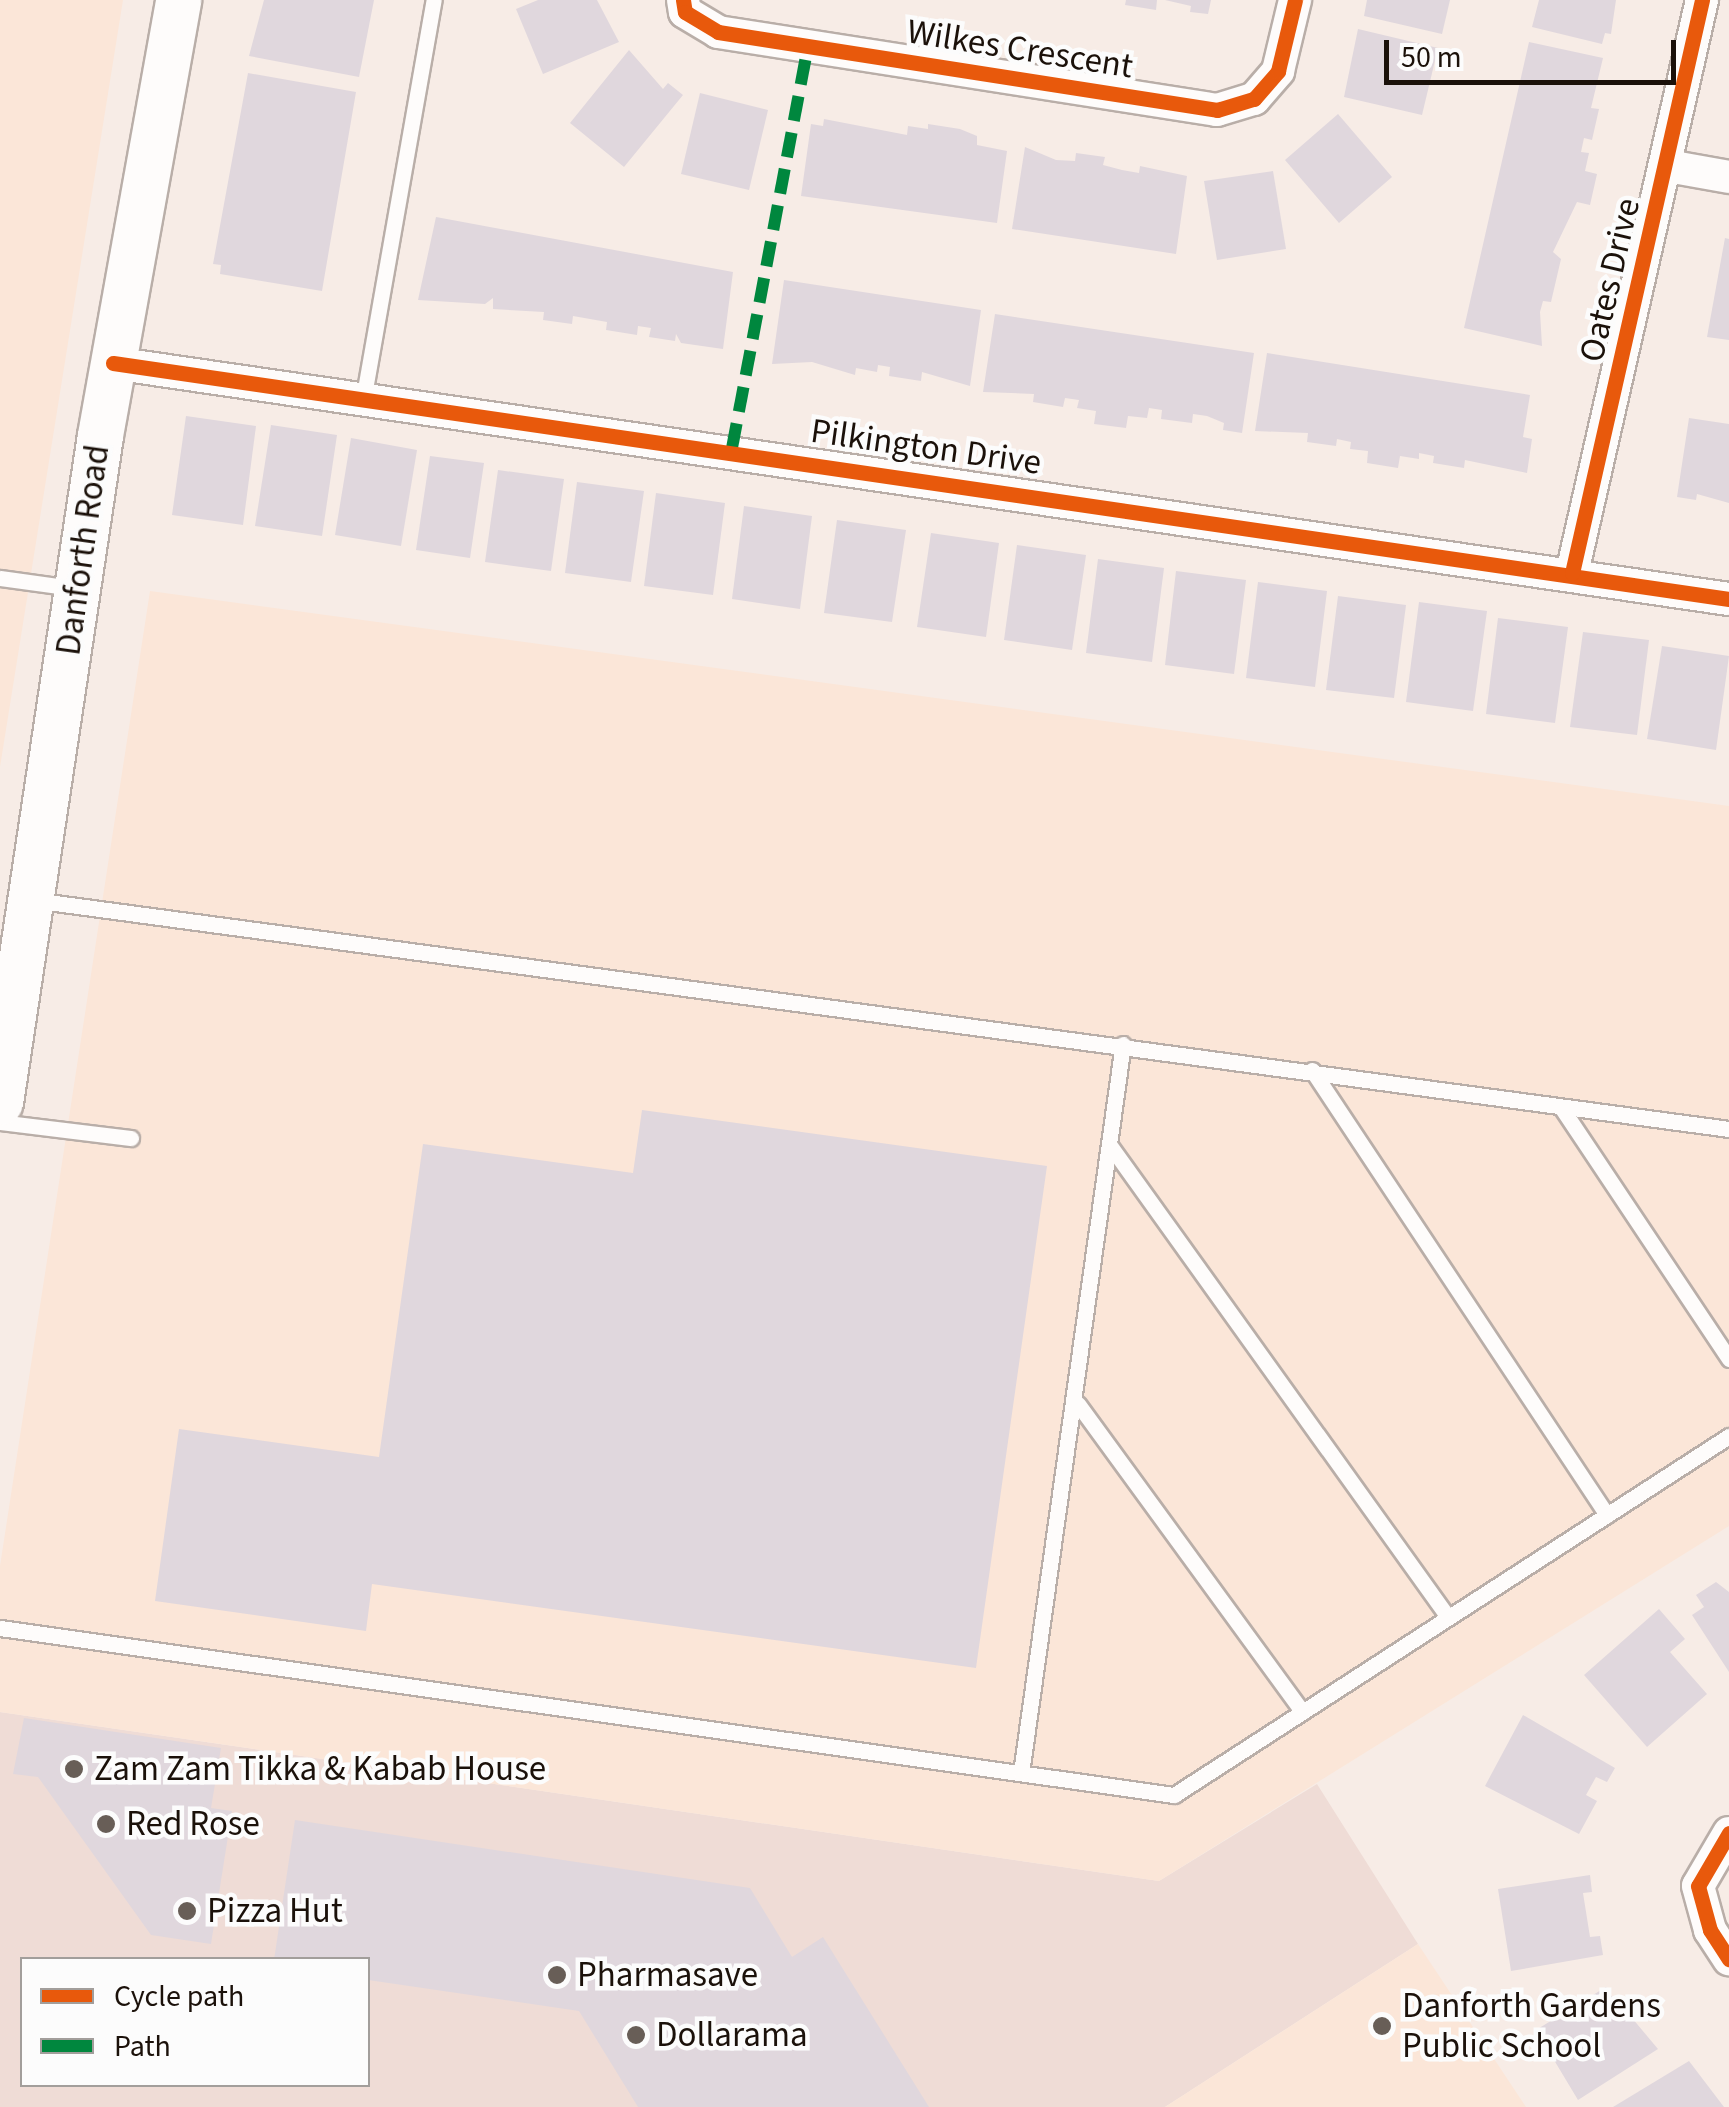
<!DOCTYPE html>
<style>
body{margin:0}
#map{position:relative;width:1729px;height:2107px;overflow:hidden;background:#f7ece6;font-family:"Source Sans 3",sans-serif}
div>[style]{position:absolute}
.commercial>*{inset:0;background:#efdcd6}
.built>*{inset:0;background:#fbe6d8}
.building>*{inset:0;background:#e0d7dd}
.roads{filter:drop-shadow(2px 0 #b9aea8) drop-shadow(-2px 0 #b9aea8) drop-shadow(0 2px #b9aea8) drop-shadow(0 -2px #b9aea8)}
.lane>*{height:15px;margin:-7.5px;padding:0 7.5px;transform-origin:7.5px;border-radius:7.5px;background:#fefcfb}
.street>*{height:32px;margin:-16px;padding:0 16px;transform-origin:16px;border-radius:16px;background:#fefcfb}
.secondary>*{height:45px;margin:-22.5px;padding:0 22.5px;transform-origin:22.5px;border-radius:22.5px;background:#fefcfb}
.quiet>*{height:12px;margin-top:-6px;transform-origin:0;background:repeating-linear-gradient(90deg,#00873e 0 25px,transparent 0 37px)}
.cycleway>*{height:15px;margin:-7.5px;padding:0 7.5px;transform-origin:7.5px;border-radius:7.5px;background:#e8590c}
.dots>*{width:28px;height:28px;translate:-50% -50%;box-sizing:border-box;border:5px solid #fcfcfc;border-radius:50%}
span{translate:-50% -50%;white-space:nowrap;text-align:center;line-height:1.15;-webkit-text-stroke:9px #fcfcfc;paint-order:stroke}
.street-label{font-size:35px;color:#1b110a}
.poi-label{font-size:35px;color:#1b110a}
.left{translate:0 -50%;text-align:left}
.legend{position:absolute;left:20px;top:1957px;width:350px;height:130px;box-sizing:border-box;background:#fcfcfc;border:2px solid #a29e9b;margin:0;padding:12px 18px;list-style:none;font-size:30px;color:#1b110a}
.legend li{display:flex;align-items:center;gap:20px;height:50px}
.legend b{width:50px;border:2px solid #a29e9b}
.scale{position:absolute;left:1384px;top:40px;width:292px;height:45px;box-sizing:border-box;border:5px solid #1b110a;border-top:0;padding-left:12px;font-size:30px;line-height:35px;white-space:nowrap;color:#1b110a;-webkit-text-stroke:8px #fcfcfc;paint-order:stroke}
</style>
<div id="map">
<div class="commercial">
<div style="clip-path:polygon(evenodd,0 1712px,1159px 1881px,1317px 1784px,1418px 1944px,1165px 2107px,0 2107px,0 1712px,22px 1960px,368px 1960px,368px 2084px,22px 2084px,22px 1960px)"></div>
</div>
<div class="built">
<div style="clip-path:polygon(0 0,123px 0,0 767px)"></div>
<div style="clip-path:polygon(150px 591px,1729px 806px,1729px 1526px,1159px 1881px,0 1712px,0 1566px)"></div>
<div style="clip-path:polygon(1418px 1944px,1526px 2107px,1165px 2107px)"></div>
</div>
<div class="building">
<div style="clip-path:polygon(264px 0,374px 0,359px 77px,249px 56px)"></div>
<div style="clip-path:polygon(538px 0,597px 0,619px 42px,543px 74px,516px 9px)"></div>
<div style="clip-path:polygon(1126px 0,1157px 0,1156px 10px,1125px 5px)"></div>
<div style="clip-path:polygon(1165px 0,1211px 0,1208px 14px,1190px 12px,1191px 6px)"></div>
<div style="clip-path:polygon(1367px 0,1450px 0,1442px 34px,1364px 16px)"></div>
<div style="clip-path:polygon(1539px 0,1616px 0,1611px 34px,1605px 33px,1602px 44px,1532px 27px)"></div>
<div style="clip-path:polygon(1358px 29px,1438px 48px,1422px 115px,1344px 97px)"></div>
<div style="clip-path:polygon(1529px 42px,1603px 58px,1591px 108px,1599px 109px,1592px 140px,1584px 138px,1581px 152px,1589px 153px,1585px 171px,1597px 174px,1590px 205px,1577px 202px,1553px 252px,1561px 259px,1551px 302px,1543px 301px,1540px 312px,1542px 346px,1464px 328px)"></div>
<div style="clip-path:polygon(629px 50px,663px 89px,668px 83px,683px 95px,624px 167px,570px 123px)"></div>
<div style="clip-path:polygon(248px 73px,356px 92px,322px 291px,220px 274px,221px 265px,213px 264px)"></div>
<div style="clip-path:polygon(700px 93px,768px 110px,749px 190px,681px 174px)"></div>
<div style="clip-path:polygon(1338px 114px,1392px 177px,1339px 223px,1285px 160px)"></div>
<div style="clip-path:polygon(824px 119px,907px 135px,908px 126px,928px 129px,928px 124px,960px 129px,977px 136px,977px 145px,1007px 151px,997px 223px,801px 196px,811px 124px,823px 126px)"></div>
<div style="clip-path:polygon(1025px 147px,1056px 160px,1075px 161px,1076px 153px,1105px 157px,1103px 165px,1122px 170px,1139px 173px,1140px 166px,1187px 176px,1176px 254px,1012px 229px)"></div>
<div style="clip-path:polygon(1273px 171px,1286px 249px,1217px 260px,1204px 181px)"></div>
<div style="clip-path:polygon(436px 217px,733px 272px,723px 349px,681px 343px,676px 334px,675px 341px,649px 337px,651px 328px,638px 326px,637px 335px,606px 330px,607px 322px,573px 316px,572px 324px,543px 320px,544px 312px,493px 309px,493px 298px,485px 304px,418px 300px)"></div>
<div style="clip-path:polygon(1725px 238px,1729px 239px,1729px 340px,1707px 337px)"></div>
<div style="clip-path:polygon(784px 280px,981px 310px,970px 386px,922px 372px,921px 381px,889px 376px,890px 367px,878px 365px,877px 372px,856px 368px,855px 375px,812px 362px,772px 364px)"></div>
<div style="clip-path:polygon(995px 314px,1254px 353px,1242px 433px,1223px 430px,1224px 423px,1207px 416px,1193px 414px,1192px 423px,1161px 419px,1162px 410px,1149px 408px,1147px 418px,1128px 416px,1126px 428px,1094px 424px,1096px 411px,1077px 408px,1079px 400px,1065px 398px,1063px 407px,1033px 402px,1034px 394px,983px 392px)"></div>
<div style="clip-path:polygon(1267px 353px,1530px 395px,1523px 437px,1532px 439px,1527px 473px,1465px 460px,1464px 468px,1433px 463px,1434px 456px,1419px 453px,1419px 459px,1400px 456px,1398px 468px,1367px 463px,1368px 451px,1350px 449px,1351px 442px,1337px 439px,1336px 446px,1307px 442px,1308px 433px,1255px 431px)"></div>
<div style="clip-path:polygon(186px 416px,256px 426px,243px 525px,172px 515px)"></div>
<div style="clip-path:polygon(1689px 418px,1729px 424px,1729px 503px,1697px 494px,1696px 500px,1677px 497px)"></div>
<div style="clip-path:polygon(271px 425px,337px 435px,322px 536px,255px 526px)"></div>
<div style="clip-path:polygon(351px 438px,417px 450px,401px 546px,335px 535px)"></div>
<div style="clip-path:polygon(430px 456px,484px 463px,470px 558px,416px 550px)"></div>
<div style="clip-path:polygon(498px 470px,564px 479px,551px 571px,485px 562px)"></div>
<div style="clip-path:polygon(577px 482px,644px 491px,631px 582px,565px 573px)"></div>
<div style="clip-path:polygon(656px 493px,725px 503px,713px 595px,644px 586px)"></div>
<div style="clip-path:polygon(744px 506px,812px 516px,800px 609px,732px 599px)"></div>
<div style="clip-path:polygon(837px 520px,906px 530px,892px 622px,824px 613px)"></div>
<div style="clip-path:polygon(931px 533px,999px 543px,986px 637px,917px 627px)"></div>
<div style="clip-path:polygon(1017px 545px,1086px 555px,1072px 650px,1004px 640px)"></div>
<div style="clip-path:polygon(1098px 559px,1164px 568px,1152px 662px,1086px 653px)"></div>
<div style="clip-path:polygon(1176px 571px,1246px 580px,1234px 674px,1165px 665px)"></div>
<div style="clip-path:polygon(1258px 582px,1327px 591px,1315px 687px,1246px 678px)"></div>
<div style="clip-path:polygon(1338px 596px,1406px 605px,1394px 698px,1326px 690px)"></div>
<div style="clip-path:polygon(1419px 602px,1487px 611px,1473px 711px,1406px 702px)"></div>
<div style="clip-path:polygon(1498px 618px,1568px 627px,1555px 723px,1486px 714px)"></div>
<div style="clip-path:polygon(1583px 632px,1649px 640px,1637px 735px,1570px 727px)"></div>
<div style="clip-path:polygon(1662px 646px,1729px 656px,1716px 750px,1647px 739px)"></div>
<div style="clip-path:polygon(642px 1110px,1047px 1166px,976px 1668px,372px 1584px,366px 1631px,155px 1601px,179px 1429px,379px 1457px,423px 1144px,633px 1173px)"></div>
<div style="clip-path:polygon(1716px 1582px,1729px 1592px,1729px 1672px,1692px 1615px,1704px 1607px,1696px 1595px)"></div>
<div style="clip-path:polygon(1659px 1609px,1685px 1639px,1670px 1652px,1707px 1694px,1647px 1747px,1584px 1675px)"></div>
<div style="clip-path:polygon(1523px 1715px,1615px 1768px,1607px 1782px,1596px 1777px,1586px 1795px,1597px 1801px,1579px 1834px,1485px 1786px)"></div>
<div style="clip-path:polygon(24px 1718px,221px 1748px,211px 1808px,232px 1811px,211px 1944px,151px 1935px,38px 1777px,13px 1774px)"></div>
<div style="clip-path:polygon(295px 1820px,750px 1888px,792px 1957px,823px 1937px,929px 2107px,638px 2107px,579px 2011px,368px 1980px,368px 1960px,274px 1960px)"></div>
<div style="clip-path:polygon(1590px 1875px,1592px 1892px,1583px 1893px,1590px 1937px,1600px 1936px,1603px 1955px,1511px 1971px,1498px 1889px)"></div>
<div style="clip-path:polygon(1606px 1987px,1627px 2021px,1632px 2018px,1658px 2049px,1578px 2100px,1536px 2030px)"></div>
<div style="clip-path:polygon(1689px 2061px,1724px 2107px,1613px 2107px)"></div>
</div>
<div class="roads">
<div class="lane">
<div style="left:364px;top:395px;width:401px;rotate:-80deg"></div>
<div style="left:0;top:578px;width:74px;rotate:7.8deg"></div>
<div style="left:33px;top:900px;width:1711px;rotate:7.69deg"></div>
<div style="left:1312px;top:1070px;width:534px;rotate:56.46deg"></div>
<div style="left:1561px;top:1107px;width:303px;rotate:56.3deg"></div>
<div style="left:0;top:1122px;width:132px;rotate:7deg"></div>
<div style="left:1109px;top:1144px;width:582px;rotate:54.37deg"></div>
<div style="left:1078px;top:1404px;width:381px;rotate:53.9deg"></div>
<div style="left:0;top:1628px;width:1186px;rotate:8.1deg"></div>
<div style="left:1174px;top:1795px;width:661px;rotate:-32.9deg"></div>
<div style="left:1021px;top:1773px;width:736px;rotate:-82.04deg"></div>
</div>
<div class="street">
<div style="left:683px;top:0;width:12px;rotate:81deg"></div>
<div style="left:685px;top:12px;width:39px;rotate:31deg"></div>
<div style="left:718px;top:32px;width:505px;rotate:8.88deg"></div>
<div style="left:1217px;top:110px;width:39px;rotate:-17deg"></div>
<div style="left:1254px;top:99px;width:37px;rotate:-49deg"></div>
<div style="left:1278px;top:71px;width:73px;rotate:-76.5deg"></div>
<div style="left:1668px;top:166px;width:62px;rotate:10.2deg"></div>
<div style="left:113px;top:363px;width:1633px;rotate:8.31deg"></div>
<div style="left:1572px;top:573px;width:588px;rotate:-77.22deg"></div>
<div style="left:1729px;top:1833px;width:61px;rotate:120.3deg"></div>
<div style="left:1698px;top:1886px;width:46px;rotate:74.7deg"></div>
<div style="left:1710px;top:1930px;width:35px;rotate:57deg"></div>
</div>
<div class="secondary">
<div style="left:0;top:1102px;width:674px;rotate:-81.47deg"></div>
<div style="left:100px;top:435px;width:442px;rotate:-79.8deg"></div>
</div>
</div>
<div class="quiet">
<div style="left:732px;top:448px;width:408px;rotate:-79.3deg"></div>
</div>
<div class="cycleway">
<div style="left:683px;top:0;width:12px;rotate:81deg"></div>
<div style="left:685px;top:12px;width:39px;rotate:31deg"></div>
<div style="left:718px;top:32px;width:505px;rotate:8.88deg"></div>
<div style="left:1217px;top:110px;width:39px;rotate:-17deg"></div>
<div style="left:1254px;top:99px;width:37px;rotate:-49deg"></div>
<div style="left:1278px;top:71px;width:73px;rotate:-76.5deg"></div>
<div style="left:113px;top:363px;width:1633px;rotate:8.31deg"></div>
<div style="left:1572px;top:573px;width:588px;rotate:-77.22deg"></div>
<div style="left:1729px;top:1833px;width:61px;rotate:120.3deg"></div>
<div style="left:1698px;top:1886px;width:46px;rotate:74.7deg"></div>
<div style="left:1710px;top:1930px;width:35px;rotate:57deg"></div>
</div>
<div class="dots">
<div style="left:74px;top:1769px;background:#685e57"></div>
<div style="left:106px;top:1824px;background:#685e57"></div>
<div style="left:187px;top:1911px;background:#685e57"></div>
<div style="left:557px;top:1975px;background:#685e57"></div>
<div style="left:1382px;top:2026px;background:#685e57"></div>
<div style="left:636px;top:2035px;background:#685e57"></div>
</div>
<div class="street-label">
<span style="left:1020px;top:49px;rotate:9deg">Wilkes Crescent</span>
<span style="left:1610px;top:280px;rotate:-77deg">Oates Drive</span>
<span style="left:926px;top:447px;rotate:8deg">Pilkington Drive</span>
<span style="left:83px;top:550px;rotate:-82deg">Danforth Road</span>
</div>
<div class="poi-label">
<span class="left" style="left:94px;top:1769px">Zam Zam Tikka &amp; Kabab House</span>
<span class="left" style="left:126px;top:1824px">Red Rose</span>
<span class="left" style="left:207px;top:1911px">Pizza Hut</span>
<span class="left" style="left:577px;top:1975px">Pharmasave</span>
<span class="left" style="left:1402px;top:2026px">Danforth Gardens<br>Public School</span>
<span class="left" style="left:656px;top:2035px">Dollarama</span>
</div>
<ul class="legend">
<li><b style="height:12px;background:#e8590c"></b>Cycle path</li>
<li><b style="height:12px;background:#00873e"></b>Path</li>
</ul>
<div class="scale">50 m</div>
</div>
